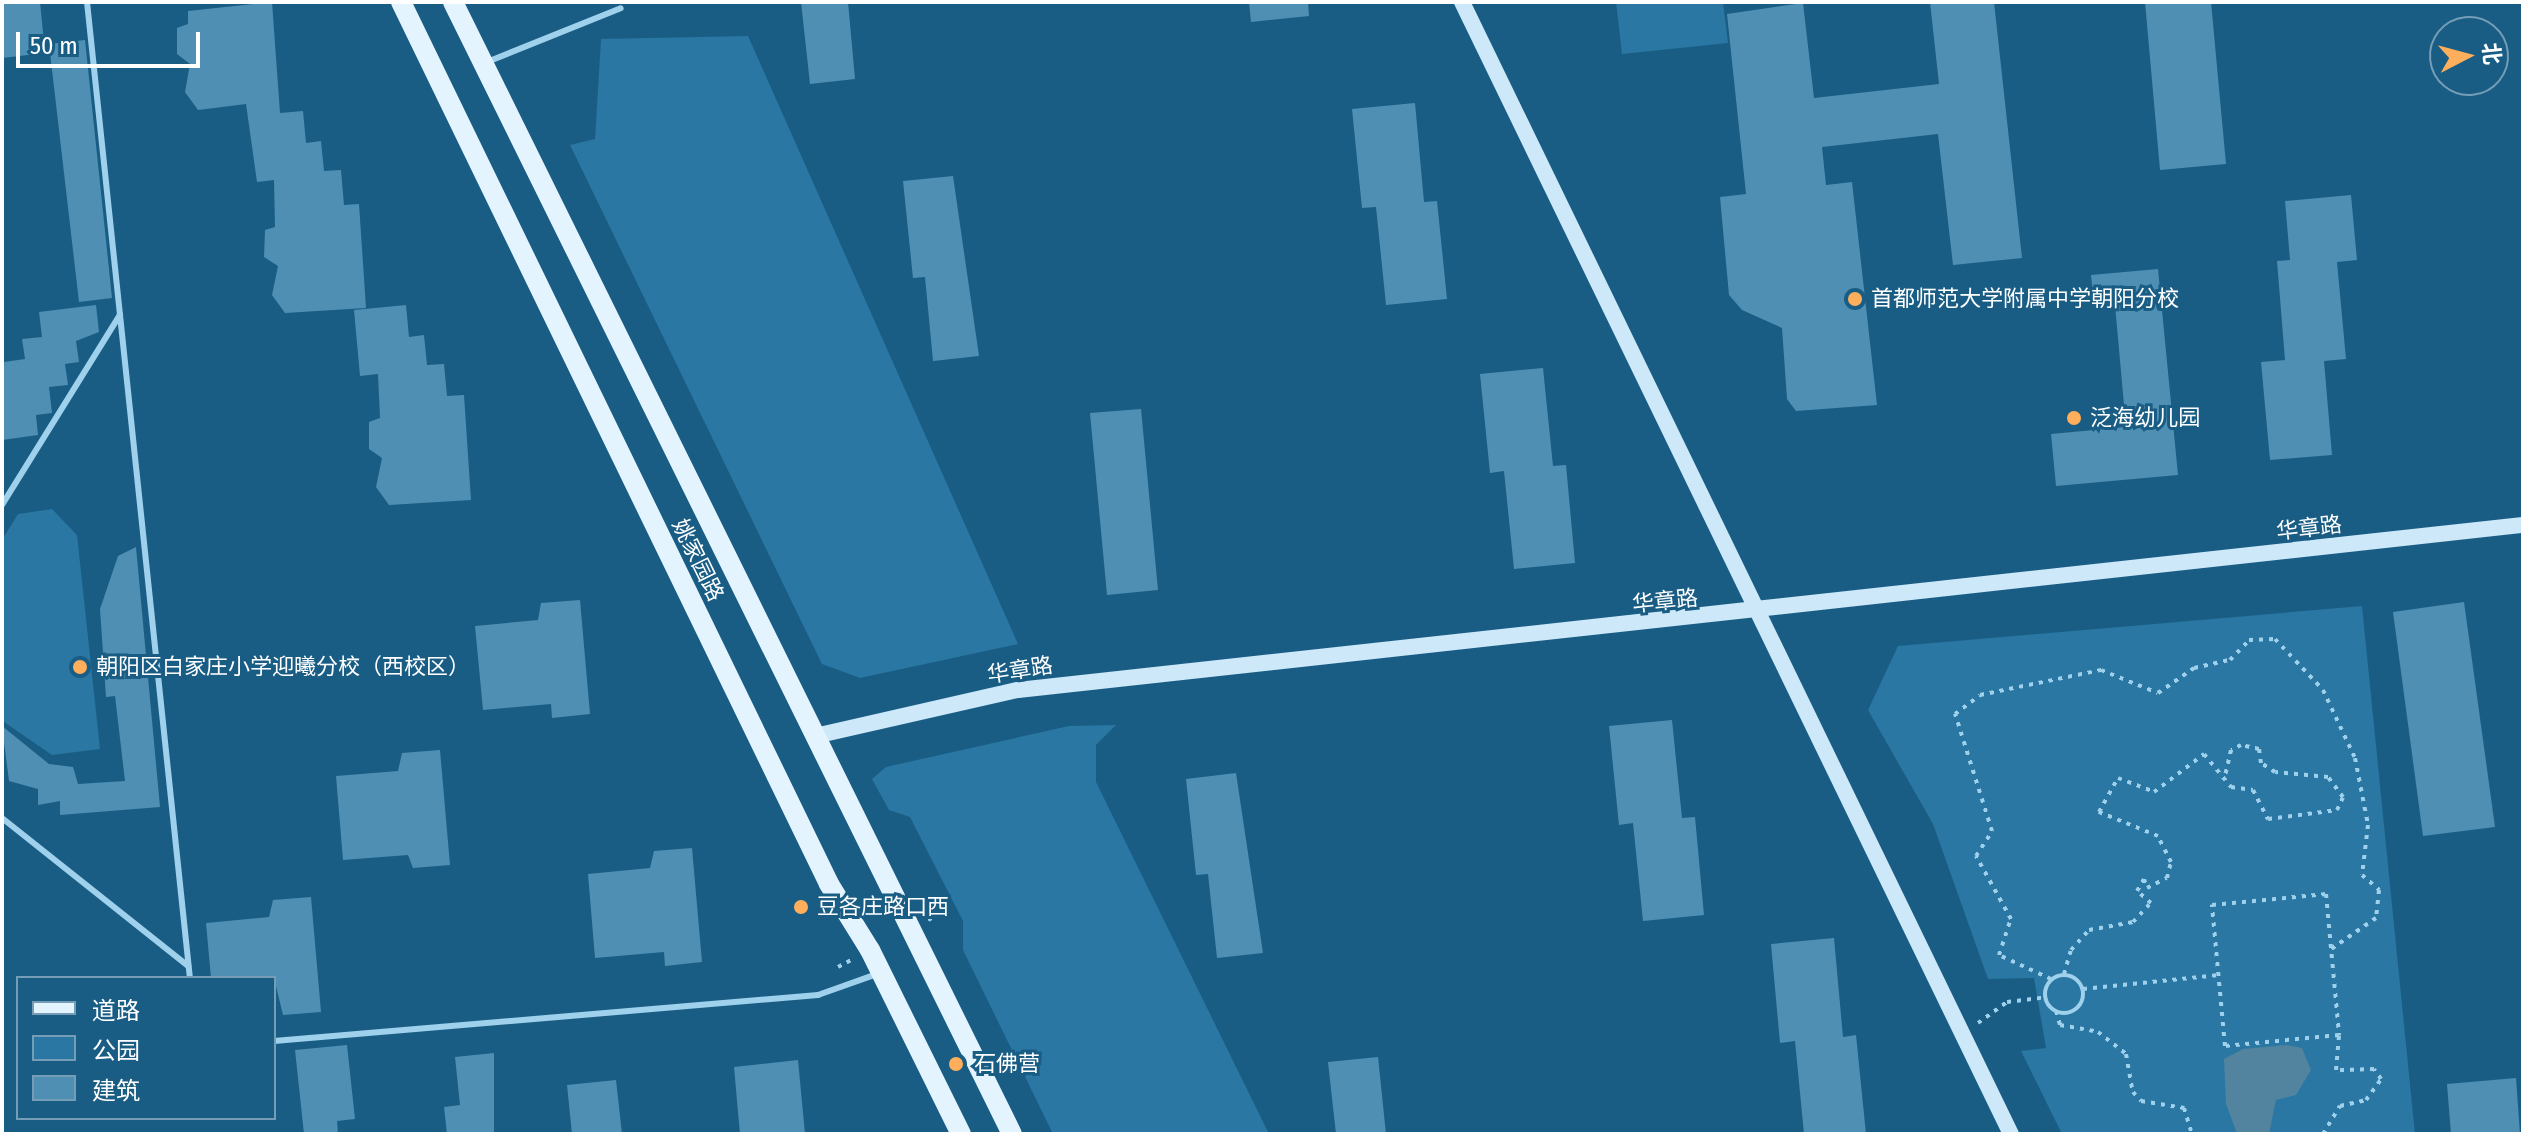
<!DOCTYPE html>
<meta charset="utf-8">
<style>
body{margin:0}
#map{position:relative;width:2525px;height:1136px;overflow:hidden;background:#195d85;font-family:"Fira Sans Condensed","Noto Sans SC",sans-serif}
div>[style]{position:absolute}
.green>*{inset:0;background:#2977a2}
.water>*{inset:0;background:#52839f}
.building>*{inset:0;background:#4f8fb4}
.path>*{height:4px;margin-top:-2px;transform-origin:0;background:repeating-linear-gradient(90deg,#9fd1ec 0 4px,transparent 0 10px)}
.path>.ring{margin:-2px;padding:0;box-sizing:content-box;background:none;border:4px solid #9fd1ec;border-radius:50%}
.lane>*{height:6px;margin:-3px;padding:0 3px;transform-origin:3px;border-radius:3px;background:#9fd1ec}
.secondary>*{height:16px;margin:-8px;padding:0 8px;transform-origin:8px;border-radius:8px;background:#cce8f9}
.primary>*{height:20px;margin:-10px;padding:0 10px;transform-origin:10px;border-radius:10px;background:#e4f4ff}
.dots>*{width:22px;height:22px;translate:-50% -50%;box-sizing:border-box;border:4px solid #195d85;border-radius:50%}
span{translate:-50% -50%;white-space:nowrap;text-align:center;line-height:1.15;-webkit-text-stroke:6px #195d85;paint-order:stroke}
.poi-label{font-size:22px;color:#fff}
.left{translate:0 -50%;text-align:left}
.street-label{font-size:22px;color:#fff}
.frame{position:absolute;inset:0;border:4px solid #fff;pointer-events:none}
.legend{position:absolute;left:16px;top:976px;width:260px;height:144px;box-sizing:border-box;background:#195d85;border:2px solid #759eb6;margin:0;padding:10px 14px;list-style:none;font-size:24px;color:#fff}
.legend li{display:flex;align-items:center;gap:16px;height:40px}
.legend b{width:40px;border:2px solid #759eb6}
.north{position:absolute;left:2429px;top:16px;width:80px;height:80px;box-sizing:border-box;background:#195d85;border:2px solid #759eb6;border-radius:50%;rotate:84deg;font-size:22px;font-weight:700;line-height:32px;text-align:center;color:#fff}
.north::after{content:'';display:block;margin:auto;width:28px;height:36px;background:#ffaf5b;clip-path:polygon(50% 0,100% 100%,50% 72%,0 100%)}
.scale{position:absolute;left:16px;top:32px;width:184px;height:36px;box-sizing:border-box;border:4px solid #fff;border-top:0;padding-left:10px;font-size:24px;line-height:28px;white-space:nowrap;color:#fff;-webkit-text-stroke:6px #195d85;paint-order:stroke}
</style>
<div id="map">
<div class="green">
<div style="clip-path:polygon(1616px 2px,1723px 2px,1728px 43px,1622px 54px)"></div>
<div style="clip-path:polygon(748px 36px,1018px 644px,860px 678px,822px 664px,570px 145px,595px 139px,601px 39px)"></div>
<div style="clip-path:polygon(52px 509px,77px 535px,100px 749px,52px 755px,4px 722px,2px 706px,2px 540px,18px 514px)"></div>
<div style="clip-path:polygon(2362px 606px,2415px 1134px,2062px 1134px,2021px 1051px,2046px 1048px,2034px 978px,1988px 979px,1933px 824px,1868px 710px,1898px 646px)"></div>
<div style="clip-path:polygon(1116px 725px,1096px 745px,1096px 782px,1269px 1134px,1053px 1134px,963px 950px,963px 921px,910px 817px,889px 810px,872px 779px,886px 767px,1069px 726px)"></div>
</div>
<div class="water">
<div style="clip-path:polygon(2287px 1045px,2302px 1048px,2311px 1070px,2296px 1095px,2276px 1100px,2269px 1134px,2237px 1134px,2226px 1104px,2224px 1059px,2243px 1049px)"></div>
</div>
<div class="building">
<div style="clip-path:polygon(2px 2px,40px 2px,45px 53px,2px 58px)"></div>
<div style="clip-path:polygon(272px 2px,280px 113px,303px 111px,306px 143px,321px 141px,324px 171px,341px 170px,344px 205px,359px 204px,366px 308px,285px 313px,272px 295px,278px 266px,264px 257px,265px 230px,275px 227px,274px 180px,257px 182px,246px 104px,198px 110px,185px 92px,190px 64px,177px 54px,177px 28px,188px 24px,188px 11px)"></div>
<div style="clip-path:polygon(801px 2px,848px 2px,855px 79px,810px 84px)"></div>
<div style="clip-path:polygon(1249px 2px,1308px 2px,1309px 16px,1251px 22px)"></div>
<div style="clip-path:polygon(1930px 2px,1994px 2px,2022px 258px,1953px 265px,1938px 134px,1822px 147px,1826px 185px,1852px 182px,1877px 405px,1796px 411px,1787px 399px,1782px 328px,1742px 310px,1729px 295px,1720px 197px,1746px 194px,1727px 14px,1803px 3px,1814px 98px,1939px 84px)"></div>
<div style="clip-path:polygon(2145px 2px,2211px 2px,2226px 164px,2160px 170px)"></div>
<div style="clip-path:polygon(85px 40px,112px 298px,79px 302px,49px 44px)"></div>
<div style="clip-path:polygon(1415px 103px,1424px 202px,1437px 201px,1447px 299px,1386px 305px,1376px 207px,1362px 208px,1352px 109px)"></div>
<div style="clip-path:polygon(953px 176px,979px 356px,933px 361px,925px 277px,913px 278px,903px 181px)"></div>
<div style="clip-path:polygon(2351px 195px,2357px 260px,2337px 262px,2346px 359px,2324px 361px,2332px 455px,2270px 460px,2261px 362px,2285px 360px,2277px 261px,2290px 260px,2285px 201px)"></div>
<div style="clip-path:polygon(2158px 269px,2178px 475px,2056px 486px,2051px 434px,2126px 427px,2115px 305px,2094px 307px,2091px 275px)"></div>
<div style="clip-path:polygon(96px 305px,99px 332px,76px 341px,79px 362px,65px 364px,68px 385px,49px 387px,52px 413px,36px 415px,38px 435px,2px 440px,4px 362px,25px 359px,22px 339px,42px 337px,39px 312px)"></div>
<div style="clip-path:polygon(406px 305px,409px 337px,424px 335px,427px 365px,444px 364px,447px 396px,464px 395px,471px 500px,389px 505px,376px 487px,382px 458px,369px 449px,369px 422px,380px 418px,378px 374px,360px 376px,354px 310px)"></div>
<div style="clip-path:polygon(1543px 368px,1553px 466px,1566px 465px,1575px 563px,1514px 569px,1504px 471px,1490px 473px,1480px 374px)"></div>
<div style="clip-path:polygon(1141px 409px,1158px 590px,1107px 595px,1090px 413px)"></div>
<div style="clip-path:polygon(136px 547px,160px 807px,60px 815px,60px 801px,38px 805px,38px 789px,9px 781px,2px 726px,49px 764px,73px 767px,78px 784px,125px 781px,115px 696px,106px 697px,100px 609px,118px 556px)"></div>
<div style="clip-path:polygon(580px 600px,590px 714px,552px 718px,551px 704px,483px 710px,475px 626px,538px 620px,541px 603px)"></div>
<div style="clip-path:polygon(2464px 602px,2495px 827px,2423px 836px,2393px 612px)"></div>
<div style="clip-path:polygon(1672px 720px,1682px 818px,1695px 817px,1704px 915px,1643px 921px,1633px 823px,1619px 825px,1609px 726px)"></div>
<div style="clip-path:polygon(440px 750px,450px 865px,413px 868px,408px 855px,343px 860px,336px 776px,398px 771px,402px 753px)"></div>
<div style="clip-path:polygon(1236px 773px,1263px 953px,1217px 958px,1208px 874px,1196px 875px,1186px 779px)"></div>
<div style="clip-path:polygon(692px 848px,702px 962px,665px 966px,664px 952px,595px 958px,588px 874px,650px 868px,654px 851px)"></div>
<div style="clip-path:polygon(311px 897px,321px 1012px,283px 1015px,274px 978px,211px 978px,206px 923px,269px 917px,273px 900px)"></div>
<div style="clip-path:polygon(1834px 938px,1843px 1037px,1856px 1035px,1866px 1134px,1804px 1134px,1795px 1041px,1780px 1043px,1771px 944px)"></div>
<div style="clip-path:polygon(347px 1045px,355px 1119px,337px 1121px,338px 1134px,304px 1134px,295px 1050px)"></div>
<div style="clip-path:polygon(494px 1053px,494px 1134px,447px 1134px,444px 1107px,460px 1105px,455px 1057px)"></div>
<div style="clip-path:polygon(1378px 1057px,1386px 1134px,1336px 1134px,1328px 1062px)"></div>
<div style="clip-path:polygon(798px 1060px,805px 1134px,740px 1134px,734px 1067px)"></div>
<div style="clip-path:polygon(2516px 1078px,2520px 1134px,2451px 1134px,2447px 1084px)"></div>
<div style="clip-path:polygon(616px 1080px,622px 1134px,572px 1134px,567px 1085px)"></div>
</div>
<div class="path">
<div style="left:2326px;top:894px;width:142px;rotate:84.7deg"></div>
<div style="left:2339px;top:1035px;width:115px;rotate:174.5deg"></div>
<div style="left:2225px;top:1046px;width:142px;rotate:-95.3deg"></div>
<div style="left:2212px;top:905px;width:115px;rotate:-5.5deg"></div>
<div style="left:928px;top:920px;width:21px;rotate:-28deg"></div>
<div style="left:838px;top:967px;width:17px;rotate:-28deg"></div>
<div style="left:2064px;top:974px;width:25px;rotate:-74deg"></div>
<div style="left:2071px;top:950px;width:27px;rotate:-48deg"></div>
<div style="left:2089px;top:930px;width:45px;rotate:-10.3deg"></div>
<div style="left:2133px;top:922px;width:26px;rotate:-47deg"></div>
<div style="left:2151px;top:903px;width:18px;rotate:-139deg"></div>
<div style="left:2137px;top:891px;width:14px;rotate:-60deg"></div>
<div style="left:2144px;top:879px;width:9px;rotate:72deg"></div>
<div style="left:2147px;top:888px;width:22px;rotate:-27deg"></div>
<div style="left:2167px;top:878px;width:16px;rotate:-76deg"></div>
<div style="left:2171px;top:862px;width:29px;rotate:-117deg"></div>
<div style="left:2158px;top:836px;width:64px;rotate:-157.9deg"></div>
<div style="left:2099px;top:812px;width:39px;rotate:-61deg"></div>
<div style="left:2118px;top:778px;width:39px;rotate:21deg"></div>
<div style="left:2154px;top:792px;width:63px;rotate:-37.2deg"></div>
<div style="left:2204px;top:754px;width:43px;rotate:50.7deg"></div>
<div style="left:2231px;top:787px;width:22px;rotate:8deg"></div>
<div style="left:2253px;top:790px;width:33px;rotate:63deg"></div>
<div style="left:2268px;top:819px;width:70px;rotate:-7.4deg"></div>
<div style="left:2337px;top:810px;width:14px;rotate:-65deg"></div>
<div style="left:2343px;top:797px;width:25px;rotate:-127deg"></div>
<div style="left:2328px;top:777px;width:53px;rotate:-174.6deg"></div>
<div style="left:2275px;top:772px;width:17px;rotate:-147deg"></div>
<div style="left:2261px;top:763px;width:14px;rotate:-98deg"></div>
<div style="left:2259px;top:749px;width:18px;rotate:-167deg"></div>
<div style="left:2241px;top:745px;width:11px;rotate:153deg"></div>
<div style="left:2231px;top:750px;width:28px;rotate:103deg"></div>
<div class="ring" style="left:2045px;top:975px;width:34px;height:34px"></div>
<div style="left:2051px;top:979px;width:57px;rotate:-155.2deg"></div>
<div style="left:1999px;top:955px;width:38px;rotate:-72deg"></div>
<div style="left:2011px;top:919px;width:72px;rotate:-119.1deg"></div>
<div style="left:1976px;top:856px;width:30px;rotate:-57deg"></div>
<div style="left:1992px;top:831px;width:123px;rotate:-107.5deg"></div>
<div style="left:1955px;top:714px;width:31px;rotate:-37deg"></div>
<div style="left:1980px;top:695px;width:124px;rotate:-11.7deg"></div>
<div style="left:2101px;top:670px;width:61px;rotate:22deg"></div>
<div style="left:2158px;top:693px;width:44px;rotate:-34.8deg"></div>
<div style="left:2194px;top:668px;width:37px;rotate:-13deg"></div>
<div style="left:2230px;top:660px;width:28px;rotate:-46deg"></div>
<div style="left:2249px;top:640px;width:26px;rotate:-2deg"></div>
<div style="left:2275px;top:639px;width:70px;rotate:46.7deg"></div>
<div style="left:2323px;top:690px;width:75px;rotate:64.8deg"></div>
<div style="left:2355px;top:758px;width:68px;rotate:79deg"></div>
<div style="left:2368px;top:825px;width:50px;rotate:96.8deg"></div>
<div style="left:2362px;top:875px;width:23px;rotate:41deg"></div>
<div style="left:2379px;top:890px;width:28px;rotate:96deg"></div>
<div style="left:2376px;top:918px;width:55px;rotate:145.4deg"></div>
<div style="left:2083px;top:989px;width:137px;rotate:-5.9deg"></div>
<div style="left:2056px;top:1011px;width:15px;rotate:74deg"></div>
<div style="left:2060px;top:1025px;width:39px;rotate:10deg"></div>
<div style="left:2098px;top:1032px;width:36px;rotate:38deg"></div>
<div style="left:2126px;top:1054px;width:39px;rotate:80deg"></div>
<div style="left:2133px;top:1092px;width:12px;rotate:48deg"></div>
<div style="left:2141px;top:1101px;width:44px;rotate:9.2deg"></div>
<div style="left:2184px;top:1108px;width:27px;rotate:73deg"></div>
<div style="left:1978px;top:1023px;width:36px;rotate:-36deg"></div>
<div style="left:2007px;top:1002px;width:38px;rotate:-7deg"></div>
<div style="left:2323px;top:1134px;width:33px;rotate:-59deg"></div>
<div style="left:2340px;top:1106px;width:27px;rotate:-13deg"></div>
<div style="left:2366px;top:1100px;width:26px;rotate:-54deg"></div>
<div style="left:2381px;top:1079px;width:12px;rotate:-125deg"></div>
<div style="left:2374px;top:1069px;width:38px;rotate:178deg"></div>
<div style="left:2336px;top:1070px;width:35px;rotate:-85deg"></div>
</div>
<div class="lane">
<div style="left:87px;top:2px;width:981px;rotate:83.98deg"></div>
<div style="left:487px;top:62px;width:144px;rotate:-21.9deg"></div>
<div style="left:2px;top:505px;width:224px;rotate:-58.2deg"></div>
<div style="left:2px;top:818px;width:238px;rotate:38.5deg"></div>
<div style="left:274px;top:1041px;width:546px;rotate:-4.83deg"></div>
<div style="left:818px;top:995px;width:63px;rotate:-19.6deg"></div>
</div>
<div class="secondary">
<div style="left:1462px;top:2px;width:1258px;rotate:64.13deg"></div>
<div style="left:815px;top:736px;width:208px;rotate:-12.8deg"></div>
<div style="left:1018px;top:690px;width:1514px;rotate:-6.26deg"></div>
</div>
<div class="primary">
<div style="left:401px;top:2px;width:980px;rotate:64.11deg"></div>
<div style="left:829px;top:884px;width:78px;rotate:58.2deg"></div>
<div style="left:870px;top:950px;width:205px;rotate:63.7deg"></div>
<div style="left:453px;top:2px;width:1262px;rotate:63.72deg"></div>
</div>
<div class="dots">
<div style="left:1855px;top:299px;background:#ffaf5b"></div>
<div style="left:2074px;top:418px;background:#ffaf5b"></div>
<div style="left:80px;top:667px;background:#ffaf5b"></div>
<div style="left:801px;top:907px;background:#ffaf5b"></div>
<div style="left:956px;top:1064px;background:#ffaf5b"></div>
</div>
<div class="poi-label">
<span class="left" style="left:1871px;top:299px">首都师范大学附属中学朝阳分校</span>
<span class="left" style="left:2090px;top:418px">泛海幼儿园</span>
<span class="left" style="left:96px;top:667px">朝阳区白家庄小学迎曦分校（西校区）</span>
<span class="left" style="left:817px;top:907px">豆各庄路口西</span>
<span class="left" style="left:974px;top:1064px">石佛营</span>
</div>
<div class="street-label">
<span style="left:2309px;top:528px;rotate:-7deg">华章路</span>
<span style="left:698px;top:560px;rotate:64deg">姚家园路</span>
<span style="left:1665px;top:601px;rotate:-6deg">华章路</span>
<span style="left:1020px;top:670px;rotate:-9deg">华章路</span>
</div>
<div class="frame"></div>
<ul class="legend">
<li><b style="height:10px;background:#e4f4ff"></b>道路</li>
<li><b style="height:22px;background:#2977a2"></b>公园</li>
<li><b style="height:22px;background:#4f8fb4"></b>建筑</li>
</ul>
<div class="north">北</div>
<div class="scale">50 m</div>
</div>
